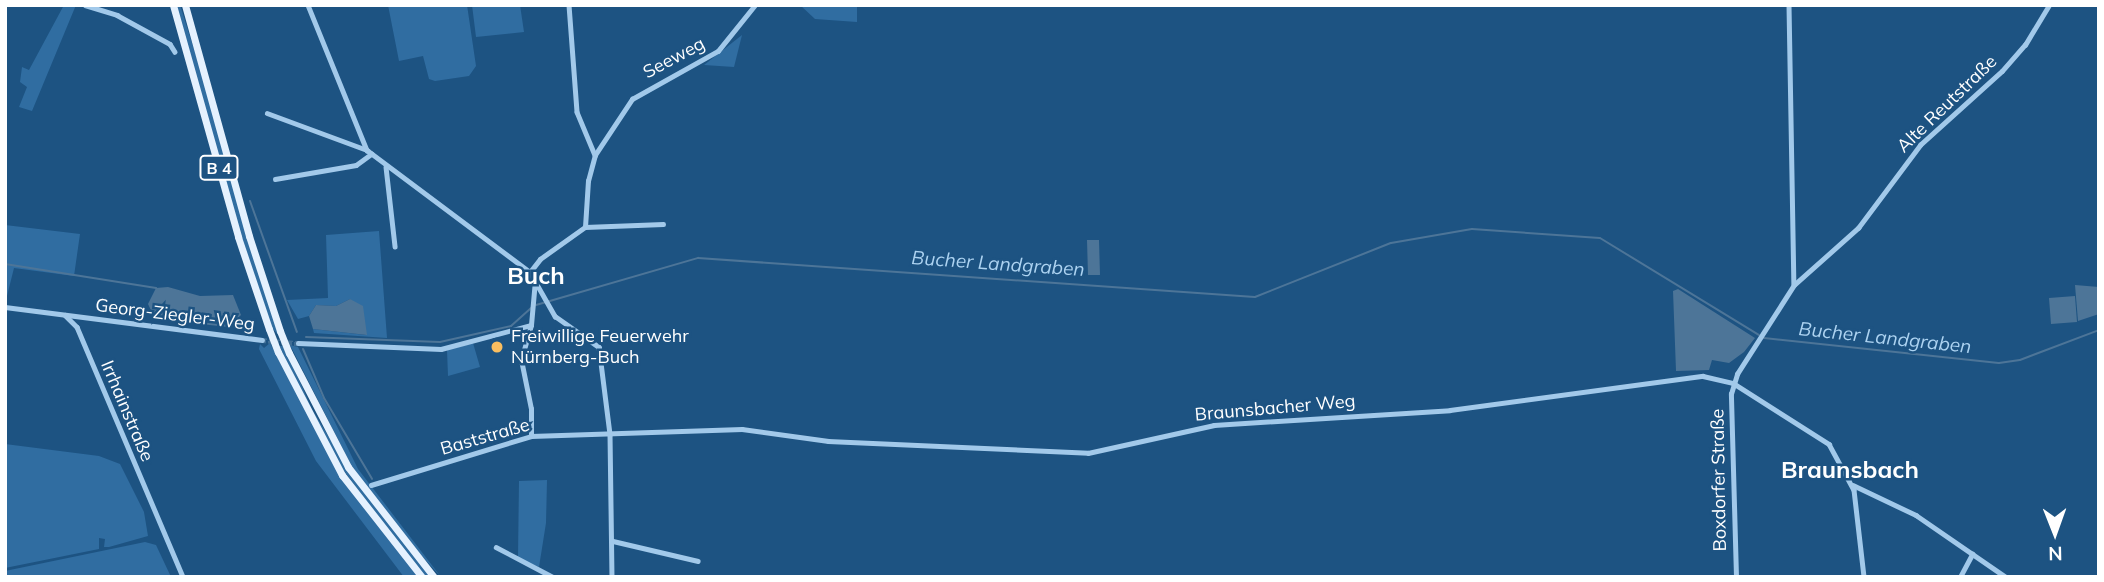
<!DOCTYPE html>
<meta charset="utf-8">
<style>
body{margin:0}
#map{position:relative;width:2104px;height:582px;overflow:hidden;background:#1d5382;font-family:Mulish,sans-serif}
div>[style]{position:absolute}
.green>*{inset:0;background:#306da1}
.water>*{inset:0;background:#4d7598}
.stream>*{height:2px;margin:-1px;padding:0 1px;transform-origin:1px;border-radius:1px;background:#4d7598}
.minor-tunnel>*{height:4.5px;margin-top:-2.25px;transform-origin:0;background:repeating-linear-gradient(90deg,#3f6d95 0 4.5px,transparent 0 6.5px)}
.minor>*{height:4.5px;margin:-2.25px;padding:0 2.25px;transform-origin:2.25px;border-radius:2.25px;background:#a2c9ea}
.primary>*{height:7px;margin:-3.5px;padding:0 3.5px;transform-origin:3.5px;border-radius:3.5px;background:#e5f1fe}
.primary-bridge>*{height:7px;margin:-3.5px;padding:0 3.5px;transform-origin:3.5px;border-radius:3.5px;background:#e5f1fe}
.dots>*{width:19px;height:19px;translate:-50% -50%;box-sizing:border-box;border:4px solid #1d5382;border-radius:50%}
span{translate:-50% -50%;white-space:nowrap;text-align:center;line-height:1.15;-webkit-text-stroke:5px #1d5382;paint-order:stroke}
.shield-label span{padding:2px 5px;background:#1d5382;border:2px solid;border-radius:5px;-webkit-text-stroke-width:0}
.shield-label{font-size:16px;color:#fff;font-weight:700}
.street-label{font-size:18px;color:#fff}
.poi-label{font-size:18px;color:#fff}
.left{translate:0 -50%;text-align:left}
.water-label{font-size:19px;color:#add3f1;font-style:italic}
.district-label{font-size:24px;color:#fff;font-weight:700}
.frame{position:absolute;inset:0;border:7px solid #fff;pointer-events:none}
.north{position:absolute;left:2020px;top:498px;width:70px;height:70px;-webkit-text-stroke:5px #1d5382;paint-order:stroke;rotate:179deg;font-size:19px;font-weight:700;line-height:28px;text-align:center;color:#fff}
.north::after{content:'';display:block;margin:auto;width:24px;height:32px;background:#fff;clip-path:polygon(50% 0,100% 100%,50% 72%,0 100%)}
</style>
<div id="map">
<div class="green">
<div style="clip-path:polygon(64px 5px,76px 5px,32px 111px,19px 107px,27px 87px,20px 82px,22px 67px,29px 70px)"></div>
<div style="clip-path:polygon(176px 5px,180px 5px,200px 68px,280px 337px,272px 328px,240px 233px)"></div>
<div style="clip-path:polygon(388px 5px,467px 5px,476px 66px,469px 76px,435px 81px,429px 79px,423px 56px,399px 61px)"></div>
<div style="clip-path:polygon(472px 5px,520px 5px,524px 32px,476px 37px)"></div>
<div style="clip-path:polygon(800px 5px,857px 5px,857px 22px,815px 19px)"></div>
<div style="clip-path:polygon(742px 35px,734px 67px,704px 65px)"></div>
<div style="clip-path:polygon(5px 225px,80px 234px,74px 276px,14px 268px,5px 304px)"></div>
<div style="clip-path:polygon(379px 231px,387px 338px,314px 333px,313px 329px,366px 335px,350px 299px,336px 306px,316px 305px,309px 316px,298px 319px,287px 300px,328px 298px,326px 235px)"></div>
<div style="clip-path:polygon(270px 343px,337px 470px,419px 577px,404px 577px,316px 461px,259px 349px,260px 344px,264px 348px)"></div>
<div style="clip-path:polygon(473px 343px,480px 367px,448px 376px,447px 350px)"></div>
<div style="clip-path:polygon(290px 345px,298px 347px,358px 469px,441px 577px,408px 541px,352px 467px)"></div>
<div style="clip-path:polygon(279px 346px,284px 346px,312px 409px,351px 474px,431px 577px,426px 577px,404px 552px,338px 463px)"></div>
<div style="clip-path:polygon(5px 444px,99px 456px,120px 464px,144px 512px,148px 536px,109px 547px,104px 547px,105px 539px,99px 538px,99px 549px,5px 568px)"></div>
<div style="clip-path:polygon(547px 480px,546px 523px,539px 567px,518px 558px,519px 481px)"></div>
<div style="clip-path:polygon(145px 542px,156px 545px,171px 577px,5px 577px,5px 571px)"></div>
</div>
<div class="water">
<div style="clip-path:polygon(1087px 240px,1099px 240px,1100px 275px,1088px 275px)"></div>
<div style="clip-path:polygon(2075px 285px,2099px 287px,2099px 314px,2078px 321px)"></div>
<div style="clip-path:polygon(168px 287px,200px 296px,233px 295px,241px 315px,228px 327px,155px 319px,148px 304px,156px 288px)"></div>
<div style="clip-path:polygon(1678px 289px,1755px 338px,1744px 352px,1729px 363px,1712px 360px,1709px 370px,1676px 371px,1673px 291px)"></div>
<div style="clip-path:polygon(2075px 296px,2077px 322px,2051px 324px,2049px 298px)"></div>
<div style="clip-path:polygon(350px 299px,363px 306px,367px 335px,313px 329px,309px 316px,316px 305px,336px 306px)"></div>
</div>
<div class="stream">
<div style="left:250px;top:201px;width:139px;rotate:70.3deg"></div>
<div style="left:5px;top:264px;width:153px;rotate:9deg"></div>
<div style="left:536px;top:305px;width:169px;rotate:-16.2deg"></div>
<div style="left:698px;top:258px;width:558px;rotate:4.01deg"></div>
<div style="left:1255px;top:297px;width:146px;rotate:-21.7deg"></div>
<div style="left:1391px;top:243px;width:82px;rotate:-9.8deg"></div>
<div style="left:1472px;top:229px;width:128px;rotate:4deg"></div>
<div style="left:1600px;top:238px;width:186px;rotate:31.4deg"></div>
<div style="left:306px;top:337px;width:134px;rotate:2.1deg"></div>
<div style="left:440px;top:342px;width:73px;rotate:-12.7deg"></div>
<div style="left:511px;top:326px;width:27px;rotate:-42deg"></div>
<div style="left:1764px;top:338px;width:236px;rotate:6.1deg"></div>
<div style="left:1999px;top:363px;width:21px;rotate:-8deg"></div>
<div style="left:2020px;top:360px;width:85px;rotate:-20.8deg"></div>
<div style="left:303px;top:349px;width:53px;rotate:66.8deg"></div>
<div style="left:324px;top:398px;width:94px;rotate:59.3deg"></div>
</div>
<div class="minor-tunnel">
<div style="left:262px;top:340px;width:36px;rotate:5deg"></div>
</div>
<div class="minor">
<div style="left:85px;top:5px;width:34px;rotate:17deg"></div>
<div style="left:117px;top:15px;width:60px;rotate:28.7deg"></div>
<div style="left:170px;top:44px;width:9px;rotate:58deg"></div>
<div style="left:308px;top:5px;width:157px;rotate:67.9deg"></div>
<div style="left:367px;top:150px;width:204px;rotate:36.8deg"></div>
<div style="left:530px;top:272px;width:51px;rotate:60.4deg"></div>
<div style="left:555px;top:316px;width:54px;rotate:35.2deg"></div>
<div style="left:599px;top:347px;width:88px;rotate:82.8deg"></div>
<div style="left:610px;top:434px;width:143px;rotate:89.2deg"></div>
<div style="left:569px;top:5px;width:107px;rotate:85.7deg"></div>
<div style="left:577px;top:112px;width:47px;rotate:67.3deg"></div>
<div style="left:1789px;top:5px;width:279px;rotate:89deg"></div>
<div style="left:267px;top:113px;width:107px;rotate:20.3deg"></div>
<div style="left:386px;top:167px;width:80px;rotate:83.5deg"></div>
<div style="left:275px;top:179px;width:82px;rotate:-9.8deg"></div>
<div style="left:356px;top:165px;width:19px;rotate:-36deg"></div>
<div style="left:585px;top:227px;width:78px;rotate:-2.2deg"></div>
<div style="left:530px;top:272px;width:16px;rotate:-52deg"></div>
<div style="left:540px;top:259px;width:55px;rotate:-35.4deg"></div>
<div style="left:585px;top:227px;width:46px;rotate:-86.3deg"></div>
<div style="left:588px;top:181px;width:27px;rotate:-75deg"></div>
<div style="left:595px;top:155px;width:67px;rotate:-56.5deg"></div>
<div style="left:632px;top:99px;width:98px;rotate:-29.2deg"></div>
<div style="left:718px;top:51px;width:59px;rotate:-51.2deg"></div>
<div style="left:5px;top:307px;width:259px;rotate:7.3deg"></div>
<div style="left:65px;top:315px;width:17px;rotate:45deg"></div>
<div style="left:77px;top:327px;width:272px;rotate:67deg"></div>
<div style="left:298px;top:343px;width:143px;rotate:2.4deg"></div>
<div style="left:441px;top:349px;width:93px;rotate:-14.9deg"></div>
<div style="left:531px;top:436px;width:27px;rotate:-90deg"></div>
<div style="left:531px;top:409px;width:50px;rotate:-101.5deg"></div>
<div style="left:521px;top:360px;width:36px;rotate:-74deg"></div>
<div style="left:531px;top:325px;width:45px;rotate:-84.9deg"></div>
<div style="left:371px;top:485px;width:167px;rotate:-17deg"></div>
<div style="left:531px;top:436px;width:211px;rotate:-1.9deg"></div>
<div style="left:742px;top:429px;width:87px;rotate:7.9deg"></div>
<div style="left:828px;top:441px;width:260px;rotate:2.6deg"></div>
<div style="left:1088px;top:453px;width:129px;rotate:-12.5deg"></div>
<div style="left:1214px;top:425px;width:236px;rotate:-3.6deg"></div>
<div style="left:1450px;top:410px;width:255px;rotate:-7.7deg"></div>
<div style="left:1703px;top:376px;width:31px;rotate:13deg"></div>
<div style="left:1733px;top:383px;width:114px;rotate:32.4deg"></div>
<div style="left:1829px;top:444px;width:52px;rotate:61.5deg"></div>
<div style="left:1854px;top:490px;width:88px;rotate:83.4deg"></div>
<div style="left:1853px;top:485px;width:70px;rotate:25.5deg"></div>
<div style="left:1916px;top:515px;width:109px;rotate:34.6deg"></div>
<div style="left:613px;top:541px;width:87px;rotate:13.2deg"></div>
<div style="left:496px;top:547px;width:64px;rotate:27.8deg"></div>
<div style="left:1736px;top:577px;width:183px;rotate:-91.6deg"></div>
<div style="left:1731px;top:394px;width:21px;rotate:-73deg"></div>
<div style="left:1737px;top:374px;width:106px;rotate:-57.4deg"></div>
<div style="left:1794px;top:285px;width:86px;rotate:-41.7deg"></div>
<div style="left:1858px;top:228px;width:104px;rotate:-53.2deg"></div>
<div style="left:1920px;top:145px;width:110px;rotate:-42.1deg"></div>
<div style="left:2002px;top:71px;width:35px;rotate:-49deg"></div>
<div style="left:2025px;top:45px;width:47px;rotate:-59deg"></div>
<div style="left:1960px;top:577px;width:26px;rotate:-62deg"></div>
</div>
<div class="primary">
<div style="left:173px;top:5px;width:241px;rotate:74.3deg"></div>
<div style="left:238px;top:237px;width:97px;rotate:71.4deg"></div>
<div style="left:185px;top:5px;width:240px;rotate:74.5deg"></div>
<div style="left:249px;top:236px;width:100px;rotate:71.9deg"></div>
<div style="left:278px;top:352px;width:139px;rotate:62.5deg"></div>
<div style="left:342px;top:475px;width:130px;rotate:51.9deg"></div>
<div style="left:289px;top:353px;width:128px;rotate:62.6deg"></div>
<div style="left:348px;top:467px;width:140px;rotate:52deg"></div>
</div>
<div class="primary-bridge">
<div style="left:269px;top:329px;width:25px;rotate:69deg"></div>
<div style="left:280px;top:331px;width:24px;rotate:68deg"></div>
</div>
<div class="dots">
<div style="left:497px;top:347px;background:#fabe60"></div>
</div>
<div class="shield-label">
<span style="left:219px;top:168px">B 4</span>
</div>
<div class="street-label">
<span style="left:674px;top:58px;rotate:-28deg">Seeweg</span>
<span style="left:1947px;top:104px;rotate:-44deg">Alte Reutstraße</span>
<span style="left:175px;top:315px;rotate:7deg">Georg-Ziegler-Weg</span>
<span style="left:1275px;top:408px;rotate:-5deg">Braunsbacher Weg</span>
<span style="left:127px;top:411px;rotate:67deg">Irrhainstraße</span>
<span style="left:485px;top:437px;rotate:-16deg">Baststraße</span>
<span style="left:1719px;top:480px;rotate:-91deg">Boxdorfer Straße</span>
</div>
<div class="poi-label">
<span class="left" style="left:511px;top:347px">Freiwillige Feuerwehr<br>Nürnberg-Buch</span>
</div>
<div class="water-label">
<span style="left:998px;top:264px;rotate:4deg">Bucher Landgraben</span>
<span style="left:1885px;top:338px;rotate:6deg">Bucher Landgraben</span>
</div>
<div class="district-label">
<span style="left:536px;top:276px">Buch</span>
<span style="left:1850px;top:470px">Braunsbach</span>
</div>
<div class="frame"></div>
<div class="north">N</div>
</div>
